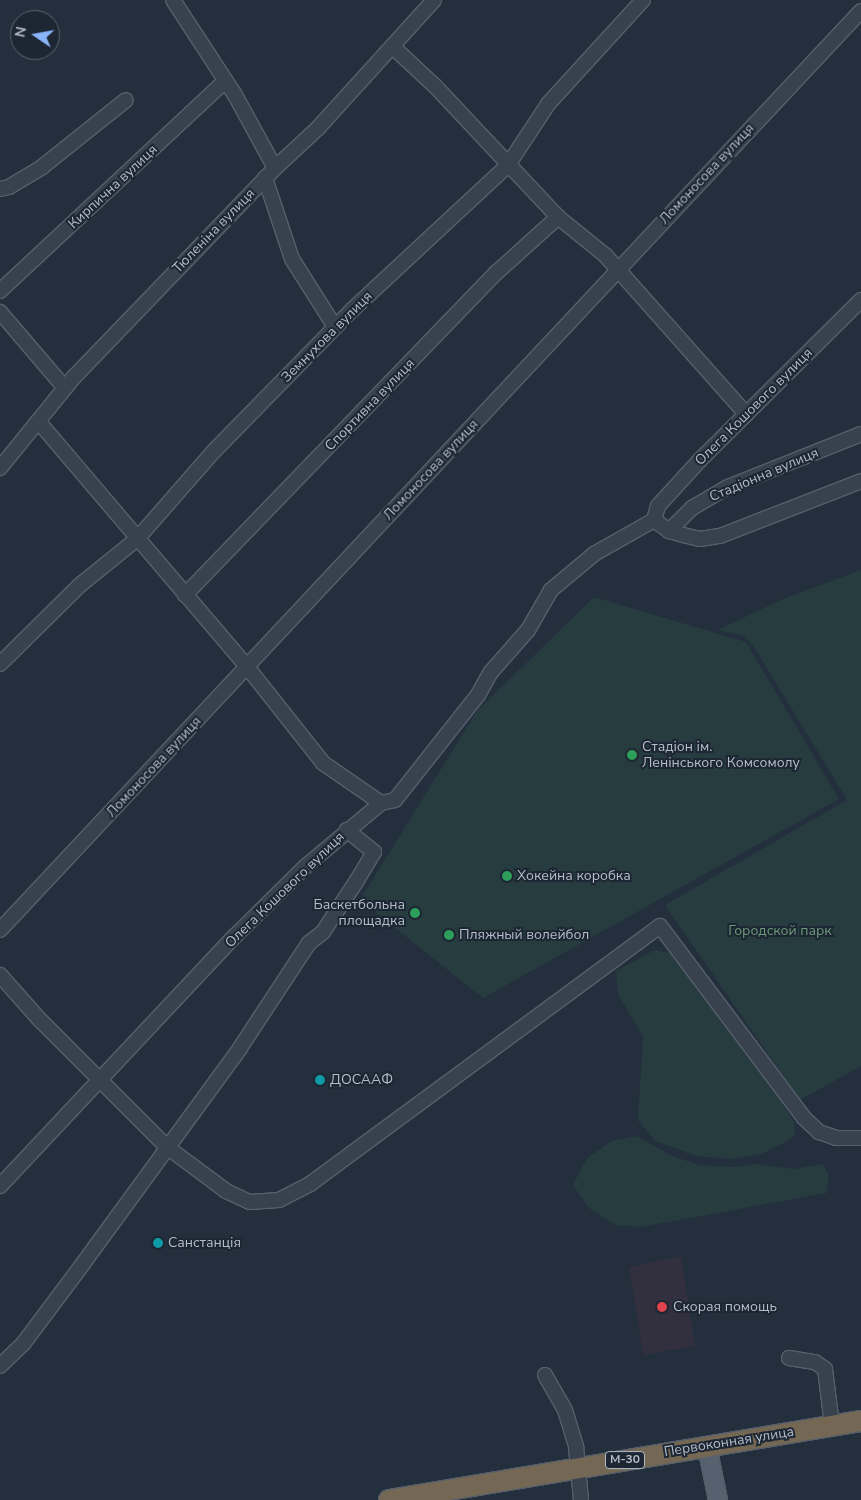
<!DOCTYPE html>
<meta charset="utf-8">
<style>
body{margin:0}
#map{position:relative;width:861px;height:1500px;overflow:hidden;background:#242f3e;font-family:"Nunito Sans",sans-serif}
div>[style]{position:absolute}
.medical>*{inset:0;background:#32303f}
.green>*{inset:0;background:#263c3f}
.roads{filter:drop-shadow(1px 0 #565f6c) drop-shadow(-1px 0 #565f6c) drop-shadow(0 1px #565f6c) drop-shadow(0 -1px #565f6c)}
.minor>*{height:14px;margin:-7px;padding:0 7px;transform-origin:7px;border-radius:7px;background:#38414e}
.major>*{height:18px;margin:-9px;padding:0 9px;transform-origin:9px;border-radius:9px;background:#56606e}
.highway>*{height:20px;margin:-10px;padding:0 10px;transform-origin:10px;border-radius:10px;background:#746855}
.dots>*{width:14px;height:14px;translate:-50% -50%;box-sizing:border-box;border:2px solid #1d2633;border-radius:50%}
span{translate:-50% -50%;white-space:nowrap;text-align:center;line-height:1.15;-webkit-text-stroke:4px #1d2633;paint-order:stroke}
.shield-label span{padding:1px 4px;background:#1d2633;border:1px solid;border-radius:4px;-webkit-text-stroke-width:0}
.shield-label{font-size:12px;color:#b4bcc9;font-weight:700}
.street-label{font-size:14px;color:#b4bcc9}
.poi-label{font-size:14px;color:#b4bcc9}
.left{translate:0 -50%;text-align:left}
.right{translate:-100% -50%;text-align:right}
.park-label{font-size:14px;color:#6b9a76}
.north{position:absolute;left:10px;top:10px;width:50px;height:50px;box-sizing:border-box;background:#1d2633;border:1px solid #59626f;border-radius:50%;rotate:282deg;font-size:14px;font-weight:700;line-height:20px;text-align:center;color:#b4bcc9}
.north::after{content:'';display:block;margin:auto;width:18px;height:22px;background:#8ab4f8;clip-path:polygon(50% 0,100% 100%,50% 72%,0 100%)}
</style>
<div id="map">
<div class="medical">
<div style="clip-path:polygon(681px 1256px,695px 1346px,643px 1355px,629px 1267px)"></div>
</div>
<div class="green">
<div style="clip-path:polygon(861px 570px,861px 1066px,800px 1100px,665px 905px,847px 800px,753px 645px,744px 636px,718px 630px,783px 599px)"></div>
<div style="clip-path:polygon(594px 597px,746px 642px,839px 799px,483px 998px,360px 900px,477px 711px)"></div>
<div style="clip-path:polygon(655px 950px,670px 953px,679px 960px,772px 1087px,794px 1122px,795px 1135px,782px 1144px,761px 1154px,731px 1159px,697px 1156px,655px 1141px,638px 1120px,643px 1037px,618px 994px,616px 971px)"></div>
<div style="clip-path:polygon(636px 1136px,672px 1156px,700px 1165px,731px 1167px,757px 1164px,794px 1169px,823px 1164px,829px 1176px,826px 1193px,641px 1227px,615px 1225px,589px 1208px,573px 1185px,587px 1158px,612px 1141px)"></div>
</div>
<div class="roads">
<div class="minor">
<div style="left:173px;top:0;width:113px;rotate:56.9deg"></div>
<div style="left:235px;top:95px;width:83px;rotate:61.3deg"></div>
<div style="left:393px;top:47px;width:57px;rotate:42.9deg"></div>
<div style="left:435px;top:86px;width:180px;rotate:46.8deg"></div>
<div style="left:558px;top:217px;width:60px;rotate:39deg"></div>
<div style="left:605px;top:255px;width:213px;rotate:48.4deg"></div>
<div style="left:265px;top:178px;width:85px;rotate:71.6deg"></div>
<div style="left:292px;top:259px;width:80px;rotate:57.7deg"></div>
<div style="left:0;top:189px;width:9px;rotate:-13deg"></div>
<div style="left:9px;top:187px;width:39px;rotate:-31deg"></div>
<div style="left:42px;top:167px;width:107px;rotate:-38.6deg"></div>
<div style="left:0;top:291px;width:308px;rotate:-43deg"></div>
<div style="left:861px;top:300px;width:227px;rotate:135.2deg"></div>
<div style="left:700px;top:460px;width:62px;rotate:132.4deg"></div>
<div style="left:658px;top:506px;width:15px;rotate:106deg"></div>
<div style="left:654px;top:520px;width:19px;rotate:36deg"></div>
<div style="left:669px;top:531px;width:15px;rotate:16deg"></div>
<div style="left:683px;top:535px;width:17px;rotate:13deg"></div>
<div style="left:700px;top:539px;width:20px;rotate:-9deg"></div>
<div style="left:720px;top:536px;width:151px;rotate:-21.3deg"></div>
<div style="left:0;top:312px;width:100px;rotate:49.5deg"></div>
<div style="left:38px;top:421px;width:324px;rotate:49.6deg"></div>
<div style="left:248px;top:668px;width:121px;rotate:51.7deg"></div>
<div style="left:323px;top:763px;width:70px;rotate:34.6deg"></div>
<div style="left:0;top:468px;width:117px;rotate:-50.9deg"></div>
<div style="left:74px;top:377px;width:290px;rotate:-46.1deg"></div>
<div style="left:275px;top:168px;width:59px;rotate:-42.9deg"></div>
<div style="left:318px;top:128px;width:173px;rotate:-47.8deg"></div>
<div style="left:669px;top:531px;width:33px;rotate:-45deg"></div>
<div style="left:692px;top:508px;width:42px;rotate:-30.3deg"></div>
<div style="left:728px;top:487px;width:143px;rotate:-21.7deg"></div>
<div style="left:185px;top:595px;width:448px;rotate:-46deg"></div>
<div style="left:496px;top:273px;width:84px;rotate:-42.1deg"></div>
<div style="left:0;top:664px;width:112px;rotate:-44.6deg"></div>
<div style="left:80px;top:585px;width:73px;rotate:-38.9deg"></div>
<div style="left:137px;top:539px;width:118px;rotate:-48.8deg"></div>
<div style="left:215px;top:450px;width:196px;rotate:-45.6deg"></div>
<div style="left:352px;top:310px;width:213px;rotate:-42.9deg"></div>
<div style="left:508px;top:165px;width:73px;rotate:-56.7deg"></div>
<div style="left:548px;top:104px;width:141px;rotate:-47.6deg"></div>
<div style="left:0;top:930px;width:1259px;rotate:-46.87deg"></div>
<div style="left:0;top:975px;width:59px;rotate:48.4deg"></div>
<div style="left:39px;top:1019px;width:181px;rotate:45deg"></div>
<div style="left:167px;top:1147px;width:74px;rotate:36.7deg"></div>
<div style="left:226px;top:1191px;width:26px;rotate:25deg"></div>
<div style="left:250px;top:1202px;width:29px;rotate:-4deg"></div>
<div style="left:279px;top:1200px;width:35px;rotate:-27deg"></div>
<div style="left:310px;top:1184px;width:435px;rotate:-36.4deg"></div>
<div style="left:660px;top:926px;width:240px;rotate:53.1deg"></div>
<div style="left:804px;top:1118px;width:21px;rotate:43deg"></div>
<div style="left:819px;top:1132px;width:18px;rotate:19deg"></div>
<div style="left:836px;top:1138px;width:25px"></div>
<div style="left:0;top:1186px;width:343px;rotate:-46.8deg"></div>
<div style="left:235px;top:936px;width:100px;rotate:-44.6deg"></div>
<div style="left:306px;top:866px;width:98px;rotate:-40deg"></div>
<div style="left:381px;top:803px;width:14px;rotate:-12deg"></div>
<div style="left:395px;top:800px;width:134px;rotate:-51.7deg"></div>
<div style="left:478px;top:695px;width:26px;rotate:-61deg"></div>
<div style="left:491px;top:672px;width:56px;rotate:-48.6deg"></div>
<div style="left:528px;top:630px;width:46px;rotate:-60.1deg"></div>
<div style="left:551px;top:590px;width:56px;rotate:-39.9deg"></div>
<div style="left:594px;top:554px;width:69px;rotate:-29.5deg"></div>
<div style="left:789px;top:1358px;width:26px;rotate:9deg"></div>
<div style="left:815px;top:1362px;width:12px;rotate:35deg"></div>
<div style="left:825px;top:1369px;width:56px;rotate:82.9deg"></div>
<div style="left:0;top:1366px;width:32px;rotate:-44deg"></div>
<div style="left:23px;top:1344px;width:99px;rotate:-53.2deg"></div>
<div style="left:82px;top:1265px;width:268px;rotate:-53.9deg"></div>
<div style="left:240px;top:1048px;width:126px;rotate:-56.7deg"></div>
<div style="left:309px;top:943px;width:18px;rotate:-38deg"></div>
<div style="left:323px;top:932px;width:60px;rotate:-56.6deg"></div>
<div style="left:356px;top:882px;width:35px;rotate:-59deg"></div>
<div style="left:374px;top:852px;width:35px;rotate:-141deg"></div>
<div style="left:545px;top:1375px;width:40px;rotate:60.3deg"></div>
<div style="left:565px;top:1410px;width:39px;rotate:73deg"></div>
<div style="left:576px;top:1447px;width:53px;rotate:84.6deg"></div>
</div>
<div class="major">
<div style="left:707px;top:1446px;width:55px;rotate:78.5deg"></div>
</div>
<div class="highway">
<div style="left:389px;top:1500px;width:479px;rotate:-9.5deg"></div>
</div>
</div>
<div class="dots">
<div style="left:632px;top:755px;background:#2e9e5b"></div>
<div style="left:507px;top:876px;background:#2e9e5b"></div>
<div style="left:415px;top:913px;background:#2e9e5b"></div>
<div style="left:449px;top:935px;background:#2e9e5b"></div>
<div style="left:320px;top:1080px;background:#0f9aa8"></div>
<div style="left:158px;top:1243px;background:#0f9aa8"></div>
<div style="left:662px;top:1307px;background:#e0444e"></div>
</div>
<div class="shield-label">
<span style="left:625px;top:1460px">М-30</span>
</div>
<div class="street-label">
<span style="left:707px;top:174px;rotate:-47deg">Ломоносова вулиця</span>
<span style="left:113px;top:187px;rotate:-43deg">Кирпична вулиця</span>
<span style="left:214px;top:231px;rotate:-46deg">Тюленіна вулиця</span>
<span style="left:327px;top:337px;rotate:-45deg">Земнухова вулиця</span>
<span style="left:370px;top:405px;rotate:-46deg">Спортивна вулиця</span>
<span style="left:754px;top:407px;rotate:-45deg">Олега Кошового вулиця</span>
<span style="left:431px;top:470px;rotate:-47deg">Ломоносова вулиця</span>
<span style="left:764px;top:475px;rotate:-23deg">Стадіонна вулиця</span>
<span style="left:154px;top:767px;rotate:-47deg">Ломоносова вулиця</span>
<span style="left:285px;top:890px;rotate:-44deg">Олега Кошового вулиця</span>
<span style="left:729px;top:1442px;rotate:-9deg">Первоконная улица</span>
</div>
<div class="poi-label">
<span class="left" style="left:642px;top:755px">Стадіон ім.<br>Ленінського Комсомолу</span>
<span class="left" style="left:517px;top:876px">Хокейна коробка</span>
<span class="right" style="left:405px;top:913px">Баскетбольна<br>площадка</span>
<span class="left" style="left:459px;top:935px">Пляжный волейбол</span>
<span class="left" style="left:330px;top:1080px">ДОСААФ</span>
<span class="left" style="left:168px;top:1243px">Санстанція</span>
<span class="left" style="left:673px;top:1307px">Скорая помощь</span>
</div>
<div class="park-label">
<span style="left:780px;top:931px">Городской парк</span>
</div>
<div class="north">N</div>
</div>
